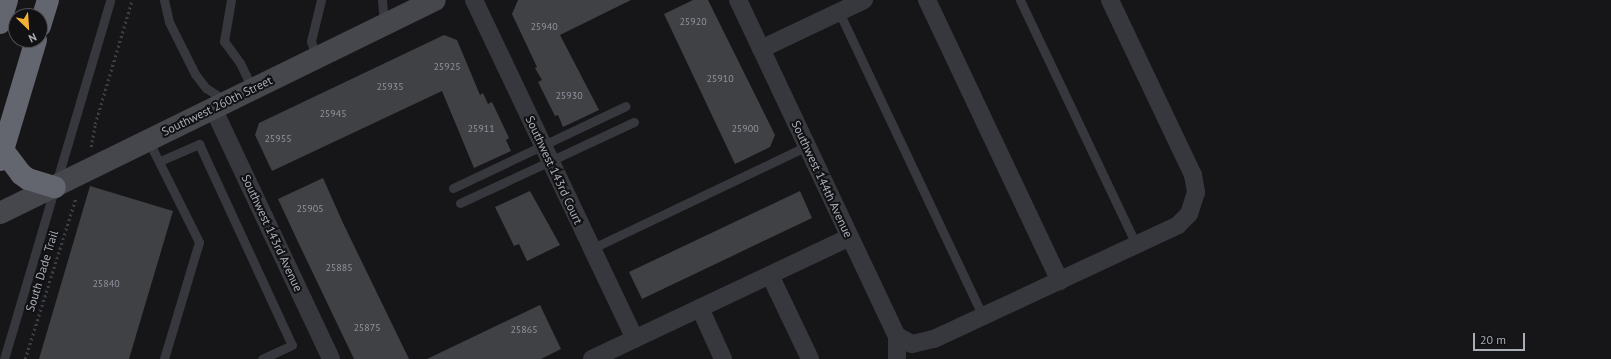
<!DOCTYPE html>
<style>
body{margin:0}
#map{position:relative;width:1611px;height:359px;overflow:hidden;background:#161618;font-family:"PT Sans",sans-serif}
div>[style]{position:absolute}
.building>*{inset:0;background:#404145}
.path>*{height:2.5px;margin-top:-1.25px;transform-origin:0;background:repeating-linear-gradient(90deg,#3d3f44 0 2px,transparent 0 5px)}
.lane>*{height:9px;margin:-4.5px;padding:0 4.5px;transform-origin:4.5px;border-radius:4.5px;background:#37383d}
.street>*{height:18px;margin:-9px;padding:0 9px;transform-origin:9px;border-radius:9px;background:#37383d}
.secondary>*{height:22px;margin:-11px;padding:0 11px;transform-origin:11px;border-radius:11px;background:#45474d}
.highway>*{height:22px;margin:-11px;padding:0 11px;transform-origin:11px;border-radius:11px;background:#63666e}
span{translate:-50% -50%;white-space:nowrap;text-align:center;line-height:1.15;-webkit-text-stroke:4px #111113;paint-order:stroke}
.number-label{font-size:10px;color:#8e929b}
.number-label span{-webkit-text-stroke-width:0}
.street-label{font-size:12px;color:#a8adb8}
.north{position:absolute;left:8px;top:8px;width:40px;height:40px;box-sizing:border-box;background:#111113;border:1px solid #4d4f55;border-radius:50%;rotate:155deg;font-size:11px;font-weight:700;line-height:16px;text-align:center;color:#a8adb8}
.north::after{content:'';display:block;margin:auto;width:14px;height:18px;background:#f2b134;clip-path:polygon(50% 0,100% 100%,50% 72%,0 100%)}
.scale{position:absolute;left:1473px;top:333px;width:52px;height:18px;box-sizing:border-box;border:2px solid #a8adb8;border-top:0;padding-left:5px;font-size:12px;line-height:14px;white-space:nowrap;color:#a8adb8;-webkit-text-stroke:3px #111113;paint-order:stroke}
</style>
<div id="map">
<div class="building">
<div style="clip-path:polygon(518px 0,631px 0,560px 35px,599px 110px,563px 127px,558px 115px,555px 116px,538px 82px,542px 80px,535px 68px,537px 67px,512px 14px)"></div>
<div style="clip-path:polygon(693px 0,708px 0,775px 135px,770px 147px,735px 164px,664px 14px)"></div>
<div style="clip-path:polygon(444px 35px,457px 40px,480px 95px,483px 93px,488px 104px,492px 102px,509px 138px,506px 140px,511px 151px,474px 168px,442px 91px,272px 171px,255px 135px,259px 123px)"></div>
<div style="clip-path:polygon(323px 178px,343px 223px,409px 359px,354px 359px,299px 244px,278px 199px)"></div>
<div style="clip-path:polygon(90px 186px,173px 211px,129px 359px,39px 359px)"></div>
<div style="clip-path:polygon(530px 191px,560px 245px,527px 261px,519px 244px,514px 246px,495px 207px)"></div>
<div style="clip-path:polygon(800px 191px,812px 218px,642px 299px,629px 272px)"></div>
<div style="clip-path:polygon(540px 305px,561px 349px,541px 359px,427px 359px)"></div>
</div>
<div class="path">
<div style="left:91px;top:147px;width:23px;rotate:-80deg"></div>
<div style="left:95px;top:124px;width:129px;rotate:-73.4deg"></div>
<div style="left:25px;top:359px;width:170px;rotate:-72.5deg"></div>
</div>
<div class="lane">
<div style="left:164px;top:0;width:23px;rotate:77deg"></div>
<div style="left:169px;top:22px;width:58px;rotate:63.4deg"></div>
<div style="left:195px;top:74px;width:18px;rotate:52deg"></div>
<div style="left:206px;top:88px;width:24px;rotate:33deg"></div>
<div style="left:231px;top:0;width:42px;rotate:99.7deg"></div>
<div style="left:224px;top:41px;width:27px;rotate:54deg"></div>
<div style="left:240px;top:63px;width:28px;rotate:64deg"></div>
<div style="left:382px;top:0;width:25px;rotate:85deg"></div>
<div style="left:1020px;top:0;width:270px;rotate:64.6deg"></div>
<div style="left:839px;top:12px;width:337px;rotate:64.7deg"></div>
<div style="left:316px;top:58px;width:18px;rotate:-106deg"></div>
<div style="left:311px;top:41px;width:42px;rotate:-76.3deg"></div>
<div style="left:148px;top:140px;width:114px;rotate:63.4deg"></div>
<div style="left:199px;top:242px;width:122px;rotate:106.7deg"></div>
<div style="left:160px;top:161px;width:43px;rotate:-23.6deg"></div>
<div style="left:199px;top:144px;width:221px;rotate:65.2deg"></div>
<div style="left:292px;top:345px;width:33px;rotate:155deg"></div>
<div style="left:453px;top:188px;width:191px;rotate:-25.4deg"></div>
<div style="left:460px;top:203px;width:192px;rotate:-25deg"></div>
<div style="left:591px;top:249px;width:239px;rotate:-25.5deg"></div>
<div style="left:4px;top:359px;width:374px;rotate:-73.5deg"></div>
</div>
<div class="street">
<div style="left:474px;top:0;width:375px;rotate:64.6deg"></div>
<div style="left:738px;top:0;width:372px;rotate:64.7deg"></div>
<div style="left:897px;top:336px;width:23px;rotate:90deg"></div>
<div style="left:927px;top:0;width:311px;rotate:64.7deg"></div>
<div style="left:761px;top:49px;width:114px;rotate:-25.4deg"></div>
<div style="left:213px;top:108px;width:277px;rotate:64.8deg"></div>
<div style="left:770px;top:275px;width:93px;rotate:64.5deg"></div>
<div style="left:700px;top:308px;width:56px;rotate:65.7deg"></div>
<div style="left:897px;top:336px;width:17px;rotate:28deg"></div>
<div style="left:912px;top:344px;width:23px;rotate:-13deg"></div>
<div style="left:934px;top:339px;width:269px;rotate:-25deg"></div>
<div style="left:1178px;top:225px;width:16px;rotate:-45deg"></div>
<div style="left:1189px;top:214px;width:23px;rotate:-72deg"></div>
<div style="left:1196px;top:192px;width:17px;rotate:-100deg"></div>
<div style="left:1193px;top:175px;width:194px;rotate:-115.4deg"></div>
<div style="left:592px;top:359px;width:285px;rotate:-25.3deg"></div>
</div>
<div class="secondary">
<div style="left:0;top:213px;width:484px;rotate:-26.1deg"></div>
</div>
<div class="highway">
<div style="left:0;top:23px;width:24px;rotate:-73deg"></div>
<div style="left:40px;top:26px;width:27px;rotate:-73deg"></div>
<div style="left:3px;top:150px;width:30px;rotate:53deg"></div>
<div style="left:21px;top:174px;width:9px;rotate:36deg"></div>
<div style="left:28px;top:179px;width:28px;rotate:17deg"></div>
<div style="left:0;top:160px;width:125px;rotate:-73.3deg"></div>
</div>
<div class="number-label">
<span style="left:693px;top:22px">25920</span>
<span style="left:544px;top:27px">25940</span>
<span style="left:447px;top:67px">25925</span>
<span style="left:720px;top:79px">25910</span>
<span style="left:390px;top:87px">25935</span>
<span style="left:569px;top:96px">25930</span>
<span style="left:333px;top:114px">25945</span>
<span style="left:481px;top:129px">25911</span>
<span style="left:745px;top:129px">25900</span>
<span style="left:278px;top:139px">25955</span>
<span style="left:310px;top:209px">25905</span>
<span style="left:339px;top:268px">25885</span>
<span style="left:106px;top:284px">25840</span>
<span style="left:367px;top:328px">25875</span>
<span style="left:524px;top:330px">25865</span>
</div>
<div class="street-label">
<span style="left:217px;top:106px;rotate:-26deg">Southwest 260th Street</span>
<span style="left:554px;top:170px;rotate:65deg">Southwest 143rd Court</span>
<span style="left:822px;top:179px;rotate:65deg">Southwest 144th Avenue</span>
<span style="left:272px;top:233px;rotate:65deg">Southwest 143rd Avenue</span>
<span style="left:42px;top:271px;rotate:-73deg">South Dade Trail</span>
</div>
<div class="north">N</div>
<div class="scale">20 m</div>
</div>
